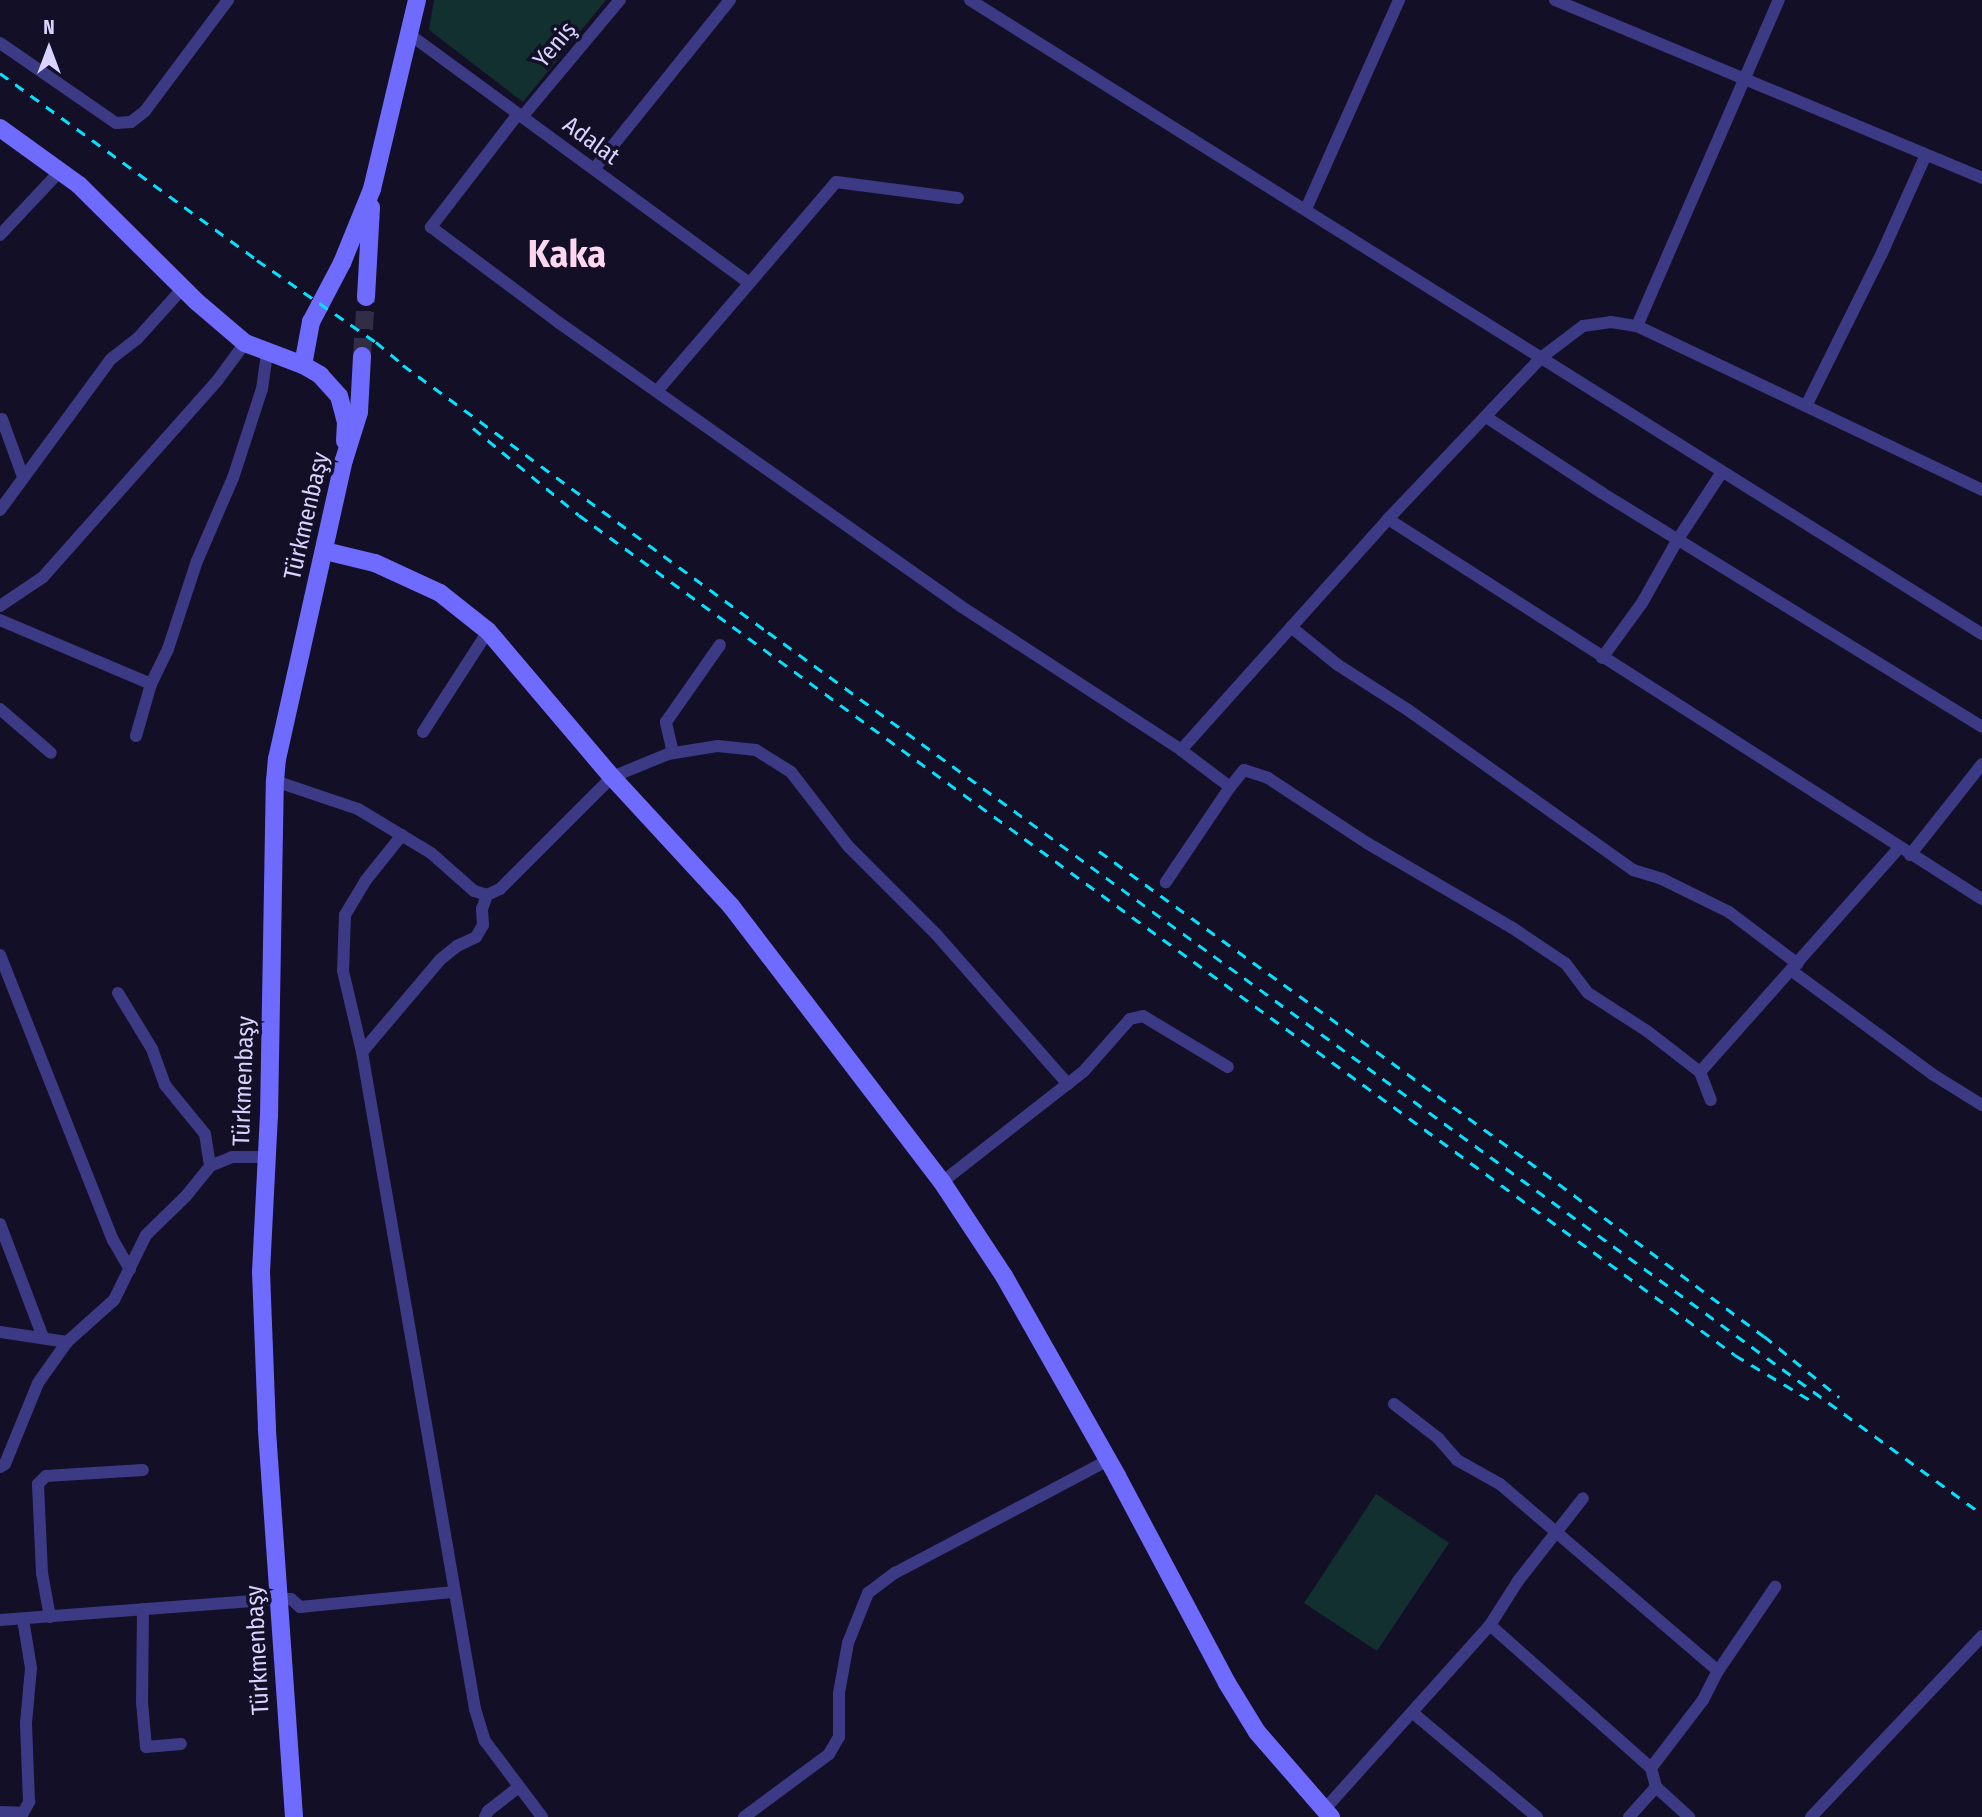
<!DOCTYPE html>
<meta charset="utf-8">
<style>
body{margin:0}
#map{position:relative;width:1982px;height:1817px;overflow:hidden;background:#130f26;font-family:"Fira Sans Condensed",sans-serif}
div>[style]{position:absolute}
.green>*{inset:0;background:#12302f}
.secondary-tunnel>*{height:18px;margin-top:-9px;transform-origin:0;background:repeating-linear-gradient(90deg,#312d47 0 18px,transparent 0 27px)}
.street>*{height:12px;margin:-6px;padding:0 6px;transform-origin:6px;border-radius:6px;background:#3d3a85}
.secondary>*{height:18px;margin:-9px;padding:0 9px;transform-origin:9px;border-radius:9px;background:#6f6bff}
.rail>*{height:2.5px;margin-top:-1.25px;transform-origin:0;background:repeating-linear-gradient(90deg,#00e5ff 0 10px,transparent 0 19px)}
span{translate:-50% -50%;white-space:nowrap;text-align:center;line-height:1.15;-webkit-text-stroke:7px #130f26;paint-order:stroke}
.street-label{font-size:24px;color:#d9d4ff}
.town-label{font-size:38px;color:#ffd6f0;font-weight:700}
.north{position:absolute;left:14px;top:14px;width:70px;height:70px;-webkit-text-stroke:5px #130f26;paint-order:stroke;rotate:0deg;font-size:19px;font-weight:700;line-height:28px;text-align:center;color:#d9d4ff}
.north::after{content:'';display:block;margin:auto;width:24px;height:32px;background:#d9d4ff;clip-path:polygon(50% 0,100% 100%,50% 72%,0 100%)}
</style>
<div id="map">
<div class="green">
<div style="clip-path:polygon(434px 0,606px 0,523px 102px,429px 30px)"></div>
<div style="clip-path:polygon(1376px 1494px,1449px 1543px,1377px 1651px,1304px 1603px)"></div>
</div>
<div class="secondary-tunnel">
<div style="left:362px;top:356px;width:59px;rotate:-86.1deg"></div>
</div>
<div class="street">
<div style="left:970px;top:0;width:1194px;rotate:32.07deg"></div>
<div style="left:1555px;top:0;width:463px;rotate:22.6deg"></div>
<div style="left:409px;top:34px;width:420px;rotate:36.2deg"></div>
<div style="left:0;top:43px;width:141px;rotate:34.6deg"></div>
<div style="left:116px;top:123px;width:15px;rotate:-4deg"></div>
<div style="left:131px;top:122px;width:18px;rotate:-38deg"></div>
<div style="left:145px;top:111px;width:139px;rotate:-53.2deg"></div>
<div style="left:518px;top:114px;width:143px;rotate:127.6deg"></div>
<div style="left:431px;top:227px;width:159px;rotate:36.8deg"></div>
<div style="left:558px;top:322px;width:494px;rotate:35.2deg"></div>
<div style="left:962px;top:607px;width:262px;rotate:33.1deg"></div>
<div style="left:1181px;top:750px;width:61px;rotate:37.1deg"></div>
<div style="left:1230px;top:787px;width:115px;rotate:124deg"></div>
<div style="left:522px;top:117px;width:153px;rotate:-50.1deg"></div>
<div style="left:594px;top:169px;width:217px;rotate:-51.2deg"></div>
<div style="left:1306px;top:209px;width:229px;rotate:-66deg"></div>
<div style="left:0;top:235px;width:88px;rotate:-46.8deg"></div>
<div style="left:1637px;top:326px;width:356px;rotate:-66.5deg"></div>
<div style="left:657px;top:391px;width:275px;rotate:-49.4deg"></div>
<div style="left:836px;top:182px;width:123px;rotate:7.5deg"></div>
<div style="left:1806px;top:406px;width:171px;rotate:-63.6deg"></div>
<div style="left:1882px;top:253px;width:105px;rotate:-65.9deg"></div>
<div style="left:1486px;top:417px;width:139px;rotate:33.2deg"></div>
<div style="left:1602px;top:493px;width:446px;rotate:31.6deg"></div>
<div style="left:2px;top:419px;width:62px;rotate:70.1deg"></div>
<div style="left:0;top:510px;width:187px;rotate:-53.7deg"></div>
<div style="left:111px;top:359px;width:33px;rotate:-38deg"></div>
<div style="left:137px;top:339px;width:69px;rotate:-48deg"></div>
<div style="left:1388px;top:519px;width:705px;rotate:32.61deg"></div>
<div style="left:0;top:606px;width:52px;rotate:-34deg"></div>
<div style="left:43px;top:577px;width:262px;rotate:-48.4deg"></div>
<div style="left:217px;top:381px;width:47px;rotate:-53.6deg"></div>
<div style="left:0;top:620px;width:164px;rotate:23deg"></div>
<div style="left:1291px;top:627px;width:60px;rotate:39deg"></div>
<div style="left:1338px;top:665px;width:83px;rotate:32.7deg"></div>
<div style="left:1408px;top:710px;width:276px;rotate:35.4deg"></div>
<div style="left:1633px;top:870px;width:30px;rotate:17deg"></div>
<div style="left:1662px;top:879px;width:75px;rotate:26.2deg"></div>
<div style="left:1729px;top:912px;width:86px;rotate:37deg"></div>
<div style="left:1602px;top:658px;width:68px;rotate:-54deg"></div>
<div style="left:1642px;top:603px;width:73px;rotate:-60.6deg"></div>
<div style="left:1678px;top:539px;width:80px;rotate:-56.7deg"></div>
<div style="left:0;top:709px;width:67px;rotate:40.8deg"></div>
<div style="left:423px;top:732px;width:120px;rotate:-57.2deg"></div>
<div style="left:136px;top:736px;width:54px;rotate:-73.9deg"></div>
<div style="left:151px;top:684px;width:39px;rotate:-64deg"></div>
<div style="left:168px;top:649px;width:93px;rotate:-71.8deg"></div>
<div style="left:197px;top:561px;width:90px;rotate:-66.6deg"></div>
<div style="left:233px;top:478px;width:94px;rotate:-72deg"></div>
<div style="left:262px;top:389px;width:35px;rotate:-82deg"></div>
<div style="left:1181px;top:750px;width:310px;rotate:-48.1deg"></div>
<div style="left:1388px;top:519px;width:224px;rotate:-46.5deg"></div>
<div style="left:1542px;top:357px;width:51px;rotate:-37.1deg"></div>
<div style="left:1583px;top:326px;width:28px;rotate:-8deg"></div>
<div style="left:1611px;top:322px;width:26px;rotate:9deg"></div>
<div style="left:1637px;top:326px;width:382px;rotate:25.4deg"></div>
<div style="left:673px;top:753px;width:32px;rotate:-103deg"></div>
<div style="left:666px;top:722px;width:94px;rotate:-55deg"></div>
<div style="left:275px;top:781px;width:88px;rotate:18.6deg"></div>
<div style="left:358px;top:809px;width:85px;rotate:31.1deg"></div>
<div style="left:431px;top:853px;width:57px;rotate:41.5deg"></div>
<div style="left:474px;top:891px;width:14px;rotate:17deg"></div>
<div style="left:487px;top:895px;width:14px;rotate:-25deg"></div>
<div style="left:500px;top:889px;width:158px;rotate:-45deg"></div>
<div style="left:612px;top:777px;width:61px;rotate:-22.3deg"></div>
<div style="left:668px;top:754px;width:51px;rotate:-9.1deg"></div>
<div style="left:718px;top:746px;width:38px;rotate:6deg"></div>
<div style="left:756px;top:750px;width:41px;rotate:32.2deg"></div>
<div style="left:791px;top:772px;width:93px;rotate:52.4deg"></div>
<div style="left:848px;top:846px;width:124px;rotate:45deg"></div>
<div style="left:936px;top:934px;width:200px;rotate:48.7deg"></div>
<div style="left:1230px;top:787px;width:22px;rotate:-51deg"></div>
<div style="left:1244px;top:770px;width:25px;rotate:18deg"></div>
<div style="left:1268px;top:778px;width:118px;rotate:33.3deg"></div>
<div style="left:1367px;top:843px;width:167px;rotate:30.3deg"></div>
<div style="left:1511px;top:927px;width:66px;rotate:33.9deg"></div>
<div style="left:1566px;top:964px;width:36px;rotate:53deg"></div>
<div style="left:1588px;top:993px;width:70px;rotate:32.8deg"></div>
<div style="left:1647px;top:1031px;width:67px;rotate:37.7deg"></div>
<div style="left:1700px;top:1072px;width:30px;rotate:69deg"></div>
<div style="left:402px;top:835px;width:58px;rotate:128.7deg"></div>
<div style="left:366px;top:880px;width:41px;rotate:121deg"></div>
<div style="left:345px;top:915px;width:56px;rotate:92deg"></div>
<div style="left:343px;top:971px;width:83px;rotate:76.8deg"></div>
<div style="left:362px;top:1052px;width:667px;rotate:80.24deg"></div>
<div style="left:475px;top:1709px;width:34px;rotate:73deg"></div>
<div style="left:485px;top:1741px;width:95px;rotate:53.1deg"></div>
<div style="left:1910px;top:855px;width:116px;rotate:-51.6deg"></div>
<div style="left:0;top:955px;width:307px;rotate:68.4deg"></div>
<div style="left:113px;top:1240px;width:34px;rotate:60deg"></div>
<div style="left:1792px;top:971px;width:174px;rotate:36.3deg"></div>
<div style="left:1932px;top:1074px;width:59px;rotate:31.8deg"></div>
<div style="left:118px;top:993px;width:66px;rotate:58.7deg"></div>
<div style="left:152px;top:1049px;width:38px;rotate:70deg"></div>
<div style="left:165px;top:1085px;width:63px;rotate:50.8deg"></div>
<div style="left:205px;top:1134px;width:32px;rotate:81deg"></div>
<div style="left:362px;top:1052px;width:122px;rotate:-49.7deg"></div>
<div style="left:441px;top:959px;width:21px;rotate:-39deg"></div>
<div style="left:457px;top:946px;width:21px;rotate:-25deg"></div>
<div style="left:476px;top:937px;width:14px;rotate:-60deg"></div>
<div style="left:483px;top:925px;width:16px;rotate:-94deg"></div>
<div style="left:482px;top:909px;width:15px;rotate:-70deg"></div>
<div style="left:1700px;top:1072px;width:300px;rotate:-48.4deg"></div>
<div style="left:942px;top:1182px;width:180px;rotate:-38deg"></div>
<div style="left:1084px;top:1071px;width:69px;rotate:-48.5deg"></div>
<div style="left:1130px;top:1019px;width:13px;rotate:-13deg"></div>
<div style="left:1143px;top:1016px;width:99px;rotate:31deg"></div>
<div style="left:0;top:1224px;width:121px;rotate:69.2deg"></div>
<div style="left:0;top:1332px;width:68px;rotate:8.5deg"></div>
<div style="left:1394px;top:1404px;width:56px;rotate:37.7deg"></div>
<div style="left:1438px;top:1438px;width:29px;rotate:49deg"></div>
<div style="left:1457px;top:1460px;width:49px;rotate:29.2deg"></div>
<div style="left:1500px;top:1484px;width:287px;rotate:40.6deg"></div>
<div style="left:0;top:1467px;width:6px;rotate:-31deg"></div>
<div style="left:5px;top:1464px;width:87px;rotate:-67.8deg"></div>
<div style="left:38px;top:1383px;width:50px;rotate:-54.7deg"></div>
<div style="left:67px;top:1342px;width:63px;rotate:-41.8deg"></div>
<div style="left:114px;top:1300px;width:72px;rotate:-63.8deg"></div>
<div style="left:146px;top:1235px;width:56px;rotate:-44.3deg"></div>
<div style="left:186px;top:1196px;width:38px;rotate:-51deg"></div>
<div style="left:210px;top:1166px;width:24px;rotate:-22deg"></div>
<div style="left:232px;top:1157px;width:35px"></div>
<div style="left:143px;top:1609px;width:93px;rotate:90.6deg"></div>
<div style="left:142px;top:1702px;width:45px;rotate:84.9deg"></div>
<div style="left:146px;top:1747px;width:35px;rotate:-5deg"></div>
<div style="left:50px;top:1617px;width:45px;rotate:-100.3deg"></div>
<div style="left:42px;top:1573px;width:89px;rotate:-92.6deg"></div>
<div style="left:38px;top:1484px;width:11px;rotate:-45deg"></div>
<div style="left:46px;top:1476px;width:97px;rotate:-3.5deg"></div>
<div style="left:0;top:1620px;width:281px;rotate:-4.3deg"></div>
<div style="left:280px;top:1599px;width:11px"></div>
<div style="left:291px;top:1599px;width:12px;rotate:42deg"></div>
<div style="left:300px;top:1607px;width:155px;rotate:-5.6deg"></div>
<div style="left:1490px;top:1625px;width:215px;rotate:41.6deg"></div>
<div style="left:1651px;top:1768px;width:20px;rotate:75deg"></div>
<div style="left:1656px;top:1787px;width:45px;rotate:42.3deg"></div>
<div style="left:1413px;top:1713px;width:162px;rotate:40deg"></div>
<div style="left:1651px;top:1768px;width:86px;rotate:-52.6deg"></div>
<div style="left:1703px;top:1700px;width:33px;rotate:-63deg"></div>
<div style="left:1718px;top:1671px;width:102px;rotate:-55.8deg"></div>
<div style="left:1324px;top:1810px;width:249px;rotate:-48.1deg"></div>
<div style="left:1490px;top:1625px;width:52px;rotate:-57.5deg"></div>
<div style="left:1518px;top:1581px;width:105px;rotate:-51.9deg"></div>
<div style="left:0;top:1812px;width:23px;rotate:2deg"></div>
<div style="left:23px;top:1813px;width:13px;rotate:-61deg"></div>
<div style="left:29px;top:1802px;width:79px;rotate:-92.2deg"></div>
<div style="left:26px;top:1723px;width:55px;rotate:-84.8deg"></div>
<div style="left:31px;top:1668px;width:50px;rotate:-99.3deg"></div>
<div style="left:485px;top:1817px;width:7px;rotate:-63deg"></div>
<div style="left:488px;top:1811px;width:39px;rotate:-38deg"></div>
<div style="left:744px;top:1817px;width:106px;rotate:-36.5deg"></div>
<div style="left:829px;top:1754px;width:20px;rotate:-60deg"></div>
<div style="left:839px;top:1737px;width:44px;rotate:-90deg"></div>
<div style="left:839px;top:1693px;width:51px;rotate:-79.8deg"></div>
<div style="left:848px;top:1643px;width:54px;rotate:-68.2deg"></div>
<div style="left:868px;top:1593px;width:34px;rotate:-37deg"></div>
<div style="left:895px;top:1573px;width:241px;rotate:-27.9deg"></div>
<div style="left:1629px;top:1817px;width:40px;rotate:-48deg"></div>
<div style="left:1811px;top:1817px;width:249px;rotate:-46.6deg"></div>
</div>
<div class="secondary">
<div style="left:0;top:128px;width:97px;rotate:35.8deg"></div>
<div style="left:79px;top:185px;width:166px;rotate:44.8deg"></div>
<div style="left:197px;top:302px;width:63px;rotate:40.5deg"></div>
<div style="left:245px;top:343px;width:62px;rotate:20.8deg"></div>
<div style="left:303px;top:365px;width:20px;rotate:30deg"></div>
<div style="left:320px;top:375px;width:28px;rotate:48deg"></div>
<div style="left:339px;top:396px;width:27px;rotate:75deg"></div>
<div style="left:346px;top:422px;width:19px;rotate:93deg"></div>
<div style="left:366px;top:297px;width:90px;rotate:-86.8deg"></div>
<div style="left:303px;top:365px;width:44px;rotate:-79.5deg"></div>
<div style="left:311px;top:322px;width:67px;rotate:-62.3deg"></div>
<div style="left:342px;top:263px;width:80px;rotate:-67.9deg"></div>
<div style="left:372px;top:189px;width:194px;rotate:-76.6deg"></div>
<div style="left:325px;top:551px;width:51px;rotate:13.5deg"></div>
<div style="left:375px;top:563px;width:72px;rotate:24.8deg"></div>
<div style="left:440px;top:593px;width:61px;rotate:38.4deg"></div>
<div style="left:488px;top:631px;width:192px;rotate:49.7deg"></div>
<div style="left:612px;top:777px;width:176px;rotate:47.3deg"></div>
<div style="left:731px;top:906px;width:347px;rotate:52.6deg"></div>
<div style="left:942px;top:1182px;width:113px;rotate:56.6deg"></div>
<div style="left:1004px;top:1276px;width:230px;rotate:60.5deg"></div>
<div style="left:1117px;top:1476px;width:234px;rotate:62deg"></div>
<div style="left:1227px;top:1683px;width:57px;rotate:58.5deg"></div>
<div style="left:1257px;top:1732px;width:113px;rotate:49deg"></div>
<div style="left:294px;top:1817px;width:390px;rotate:-94deg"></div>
<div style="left:267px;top:1428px;width:156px;rotate:-92.2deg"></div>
<div style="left:261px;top:1272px;width:156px;rotate:-87.1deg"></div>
<div style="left:269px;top:1116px;width:335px;rotate:-89deg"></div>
<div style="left:275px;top:781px;width:22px;rotate:-85deg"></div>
<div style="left:277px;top:759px;width:306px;rotate:-77.4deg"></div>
<div style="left:344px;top:460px;width:50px;rotate:-72.6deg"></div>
<div style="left:359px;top:412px;width:56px;rotate:-86.9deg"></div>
</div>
<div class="rail">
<div style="left:0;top:73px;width:318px;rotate:36deg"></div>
<div style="left:257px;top:260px;width:145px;rotate:34.6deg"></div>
<div style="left:376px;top:342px;width:35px;rotate:40deg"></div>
<div style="left:403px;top:365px;width:452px;rotate:36.2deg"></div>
<div style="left:768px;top:632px;width:1501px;rotate:36deg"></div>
<div style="left:473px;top:428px;width:137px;rotate:39.4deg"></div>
<div style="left:579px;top:515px;width:1429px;rotate:36deg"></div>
<div style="left:1735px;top:1355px;width:90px;rotate:30.9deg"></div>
<div style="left:1099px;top:851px;width:529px;rotate:35.85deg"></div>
<div style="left:1528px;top:1161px;width:294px;rotate:36.6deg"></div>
<div style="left:1764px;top:1336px;width:97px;rotate:39.1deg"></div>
</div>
<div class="street-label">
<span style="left:555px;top:45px;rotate:-50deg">Yeniş</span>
<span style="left:591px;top:141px;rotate:36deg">Adalat</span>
<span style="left:307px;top:516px;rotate:-77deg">Türkmenbaşy</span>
<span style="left:244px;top:1081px;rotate:-88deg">Türkmenbaşy</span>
<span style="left:258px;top:1650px;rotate:-93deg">Türkmenbaşy</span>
</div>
<div class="town-label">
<span style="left:567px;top:255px">Kaka</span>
</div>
<div class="north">N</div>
</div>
